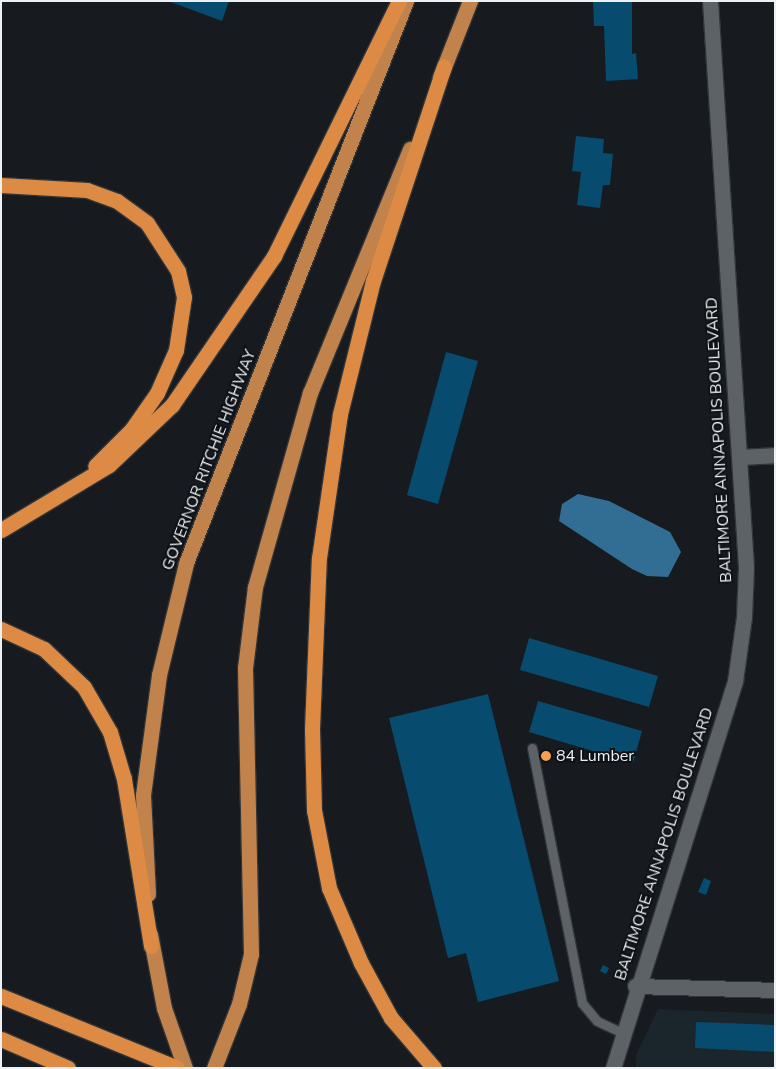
<!DOCTYPE html>
<style>
body{margin:0}
#map{position:relative;width:776px;height:1069px;overflow:hidden;background:#171b1f;font-family:"Nunito Sans",sans-serif}
div>[style]{position:absolute}
.built>*{inset:0;background:#1b252c}
.water>*{inset:0;background:#326d93}
.building>*{inset:0;background:#074b6e}
.roads{filter:drop-shadow(1px 0 #323538) drop-shadow(-1px 0 #323538) drop-shadow(0 1px #323538) drop-shadow(0 -1px #323538)}
.service>*{height:9px;margin:-4.5px;padding:0 4.5px;transform-origin:4.5px;border-radius:4.5px;background:#5d6267}
.minor>*{height:15px;margin:-7.5px;padding:0 7.5px;transform-origin:7.5px;border-radius:7.5px;background:#5d6267}
.tertiary>*{height:15px;margin:-7.5px;padding:0 7.5px;transform-origin:7.5px;border-radius:7.5px;background:#5d6267}
.trunk>*{height:15px;margin:-7.5px;padding:0 7.5px;transform-origin:7.5px;border-radius:7.5px;background:#c2824b}
.motorway>*{height:15px;margin:-7.5px;padding:0 7.5px;transform-origin:7.5px;border-radius:7.5px;background:#dc8a44}
.dots>*{width:14px;height:14px;translate:-50% -50%;box-sizing:border-box;border:2px solid #0e1216;border-radius:50%}
span{translate:-50% -50%;white-space:nowrap;text-align:center;line-height:1.15;-webkit-text-stroke:4px #0e1216;paint-order:stroke}
.street-label{font-size:16px;color:#edf1f3}
.poi-label{font-size:16px;color:#edf1f3}
.left{translate:0 -50%;text-align:left}
.frame{position:absolute;inset:0;border:2px solid #edf1f3;pointer-events:none}
</style>
<div id="map">
<div class="built">
<div style="clip-path:polygon(658px 1009px,775px 1014px,775px 1068px,636px 1068px,636px 1055px)"></div>
</div>
<div class="water">
<div style="clip-path:polygon(578px 494px,609px 501px,670px 532px,681px 552px,668px 577px,647px 576px,632px 569px,559px 521px,562px 504px)"></div>
</div>
<div class="building">
<div style="clip-path:polygon(168px 1px,229px 1px,222px 21px)"></div>
<div style="clip-path:polygon(593px 1px,632px 1px,632px 54px,636px 53px,638px 79px,606px 81px,604px 26px,594px 26px)"></div>
<div style="clip-path:polygon(576px 136px,604px 139px,603px 153px,613px 154px,610px 185px,603px 185px,600px 208px,577px 205px,581px 172px,572px 171px)"></div>
<div style="clip-path:polygon(446px 352px,478px 361px,438px 504px,407px 495px)"></div>
<div style="clip-path:polygon(529px 638px,658px 676px,649px 707px,520px 670px)"></div>
<div style="clip-path:polygon(488px 694px,559px 981px,478px 1002px,466px 953px,448px 958px,389px 718px)"></div>
<div style="clip-path:polygon(538px 701px,642px 731px,633px 763px,529px 732px)"></div>
<div style="clip-path:polygon(704px 878px,711px 881px,706px 895px,698px 892px)"></div>
<div style="clip-path:polygon(603px 965px,609px 968px,606px 974px,600px 971px)"></div>
<div style="clip-path:polygon(696px 1022px,775px 1025px,775px 1052px,695px 1048px)"></div>
</div>
<div class="roads">
<div class="service">
<div style="left:532px;top:748px;width:260px;rotate:78.9deg"></div>
<div style="left:582px;top:1003px;width:23px;rotate:50deg"></div>
<div style="left:597px;top:1021px;width:26px;rotate:25deg"></div>
</div>
<div class="minor">
<div style="left:739px;top:457px;width:36px;rotate:-3deg"></div>
<div style="left:635px;top:986px;width:140px;rotate:1.6deg"></div>
</div>
<div class="tertiary">
<div style="left:613px;top:1068px;width:406px;rotate:-72.5deg"></div>
<div style="left:735px;top:681px;width:65px;rotate:-82deg"></div>
<div style="left:744px;top:617px;width:50px;rotate:-87.7deg"></div>
<div style="left:746px;top:567px;width:567px;rotate:-93.64deg"></div>
</div>
<div class="trunk">
<div style="left:440px;top:77px;width:82px;rotate:-68.5deg"></div>
<div style="left:148px;top:894px;width:99px;rotate:-92.9deg"></div>
<div style="left:143px;top:795px;width:121px;rotate:-82.4deg"></div>
<div style="left:159px;top:675px;width:115px;rotate:-76.4deg"></div>
<div style="left:186px;top:563px;width:604px;rotate:-68.62deg"></div>
<div style="left:150px;top:934px;width:75px;rotate:79.3deg"></div>
<div style="left:164px;top:1008px;width:64px;rotate:70.7deg"></div>
<div style="left:214px;top:1068px;width:69px;rotate:-68.7deg"></div>
<div style="left:239px;top:1004px;width:51px;rotate:-76.5deg"></div>
<div style="left:251px;top:954px;width:286px;rotate:-91.2deg"></div>
<div style="left:245px;top:668px;width:82px;rotate:-83deg"></div>
<div style="left:255px;top:587px;width:202px;rotate:-74.2deg"></div>
<div style="left:310px;top:393px;width:264px;rotate:-67.7deg"></div>
</div>
<div class="motorway">
<div style="left:1px;top:185px;width:86px;rotate:3.3deg"></div>
<div style="left:87px;top:190px;width:32px;rotate:20deg"></div>
<div style="left:117px;top:201px;width:37px;rotate:36deg"></div>
<div style="left:147px;top:223px;width:57px;rotate:57.1deg"></div>
<div style="left:178px;top:271px;width:27px;rotate:77deg"></div>
<div style="left:184px;top:297px;width:54px;rotate:98.6deg"></div>
<div style="left:176px;top:350px;width:47px;rotate:113.8deg"></div>
<div style="left:157px;top:393px;width:44px;rotate:124.8deg"></div>
<div style="left:132px;top:429px;width:52px;rotate:135deg"></div>
<div style="left:1px;top:530px;width:126px;rotate:-31deg"></div>
<div style="left:109px;top:465px;width:87px;rotate:-43.6deg"></div>
<div style="left:172px;top:405px;width:181px;rotate:-55.6deg"></div>
<div style="left:274px;top:256px;width:284px;rotate:-63.9deg"></div>
<div style="left:1px;top:629px;width:47px;rotate:24.9deg"></div>
<div style="left:44px;top:649px;width:55px;rotate:43.5deg"></div>
<div style="left:84px;top:687px;width:52px;rotate:60deg"></div>
<div style="left:110px;top:732px;width:49px;rotate:73.4deg"></div>
<div style="left:124px;top:779px;width:169px;rotate:80.8deg"></div>
<div style="left:1px;top:996px;width:190px;rotate:22.2deg"></div>
<div style="left:1px;top:1039px;width:73px;rotate:23.4deg"></div>
<div style="left:434px;top:1068px;width:66px;rotate:-130.7deg"></div>
<div style="left:391px;top:1018px;width:63px;rotate:-118.6deg"></div>
<div style="left:361px;top:963px;width:82px;rotate:-113.1deg"></div>
<div style="left:329px;top:888px;width:79px;rotate:-100.9deg"></div>
<div style="left:314px;top:810px;width:81px;rotate:-91.4deg"></div>
<div style="left:312px;top:729px;width:171px;rotate:-87.7deg"></div>
<div style="left:319px;top:558px;width:146px;rotate:-81.7deg"></div>
<div style="left:340px;top:414px;width:137px;rotate:-76.1deg"></div>
<div style="left:373px;top:281px;width:226px;rotate:-71.7deg"></div>
</div>
</div>
<div class="dots">
<div style="left:546px;top:756px;background:#fa9f50"></div>
</div>
<div class="street-label">
<span style="left:719px;top:440px;rotate:-93deg">BALTIMORE ANNAPOLIS BOULEVARD</span>
<span style="left:209px;top:460px;rotate:-69deg">GOVERNOR RITCHIE HIGHWAY</span>
<span style="left:664px;top:844px;rotate:-72deg">BALTIMORE ANNAPOLIS BOULEVARD</span>
</div>
<div class="poi-label">
<span class="left" style="left:556px;top:756px">84 Lumber</span>
</div>
<div class="frame"></div>
</div>
